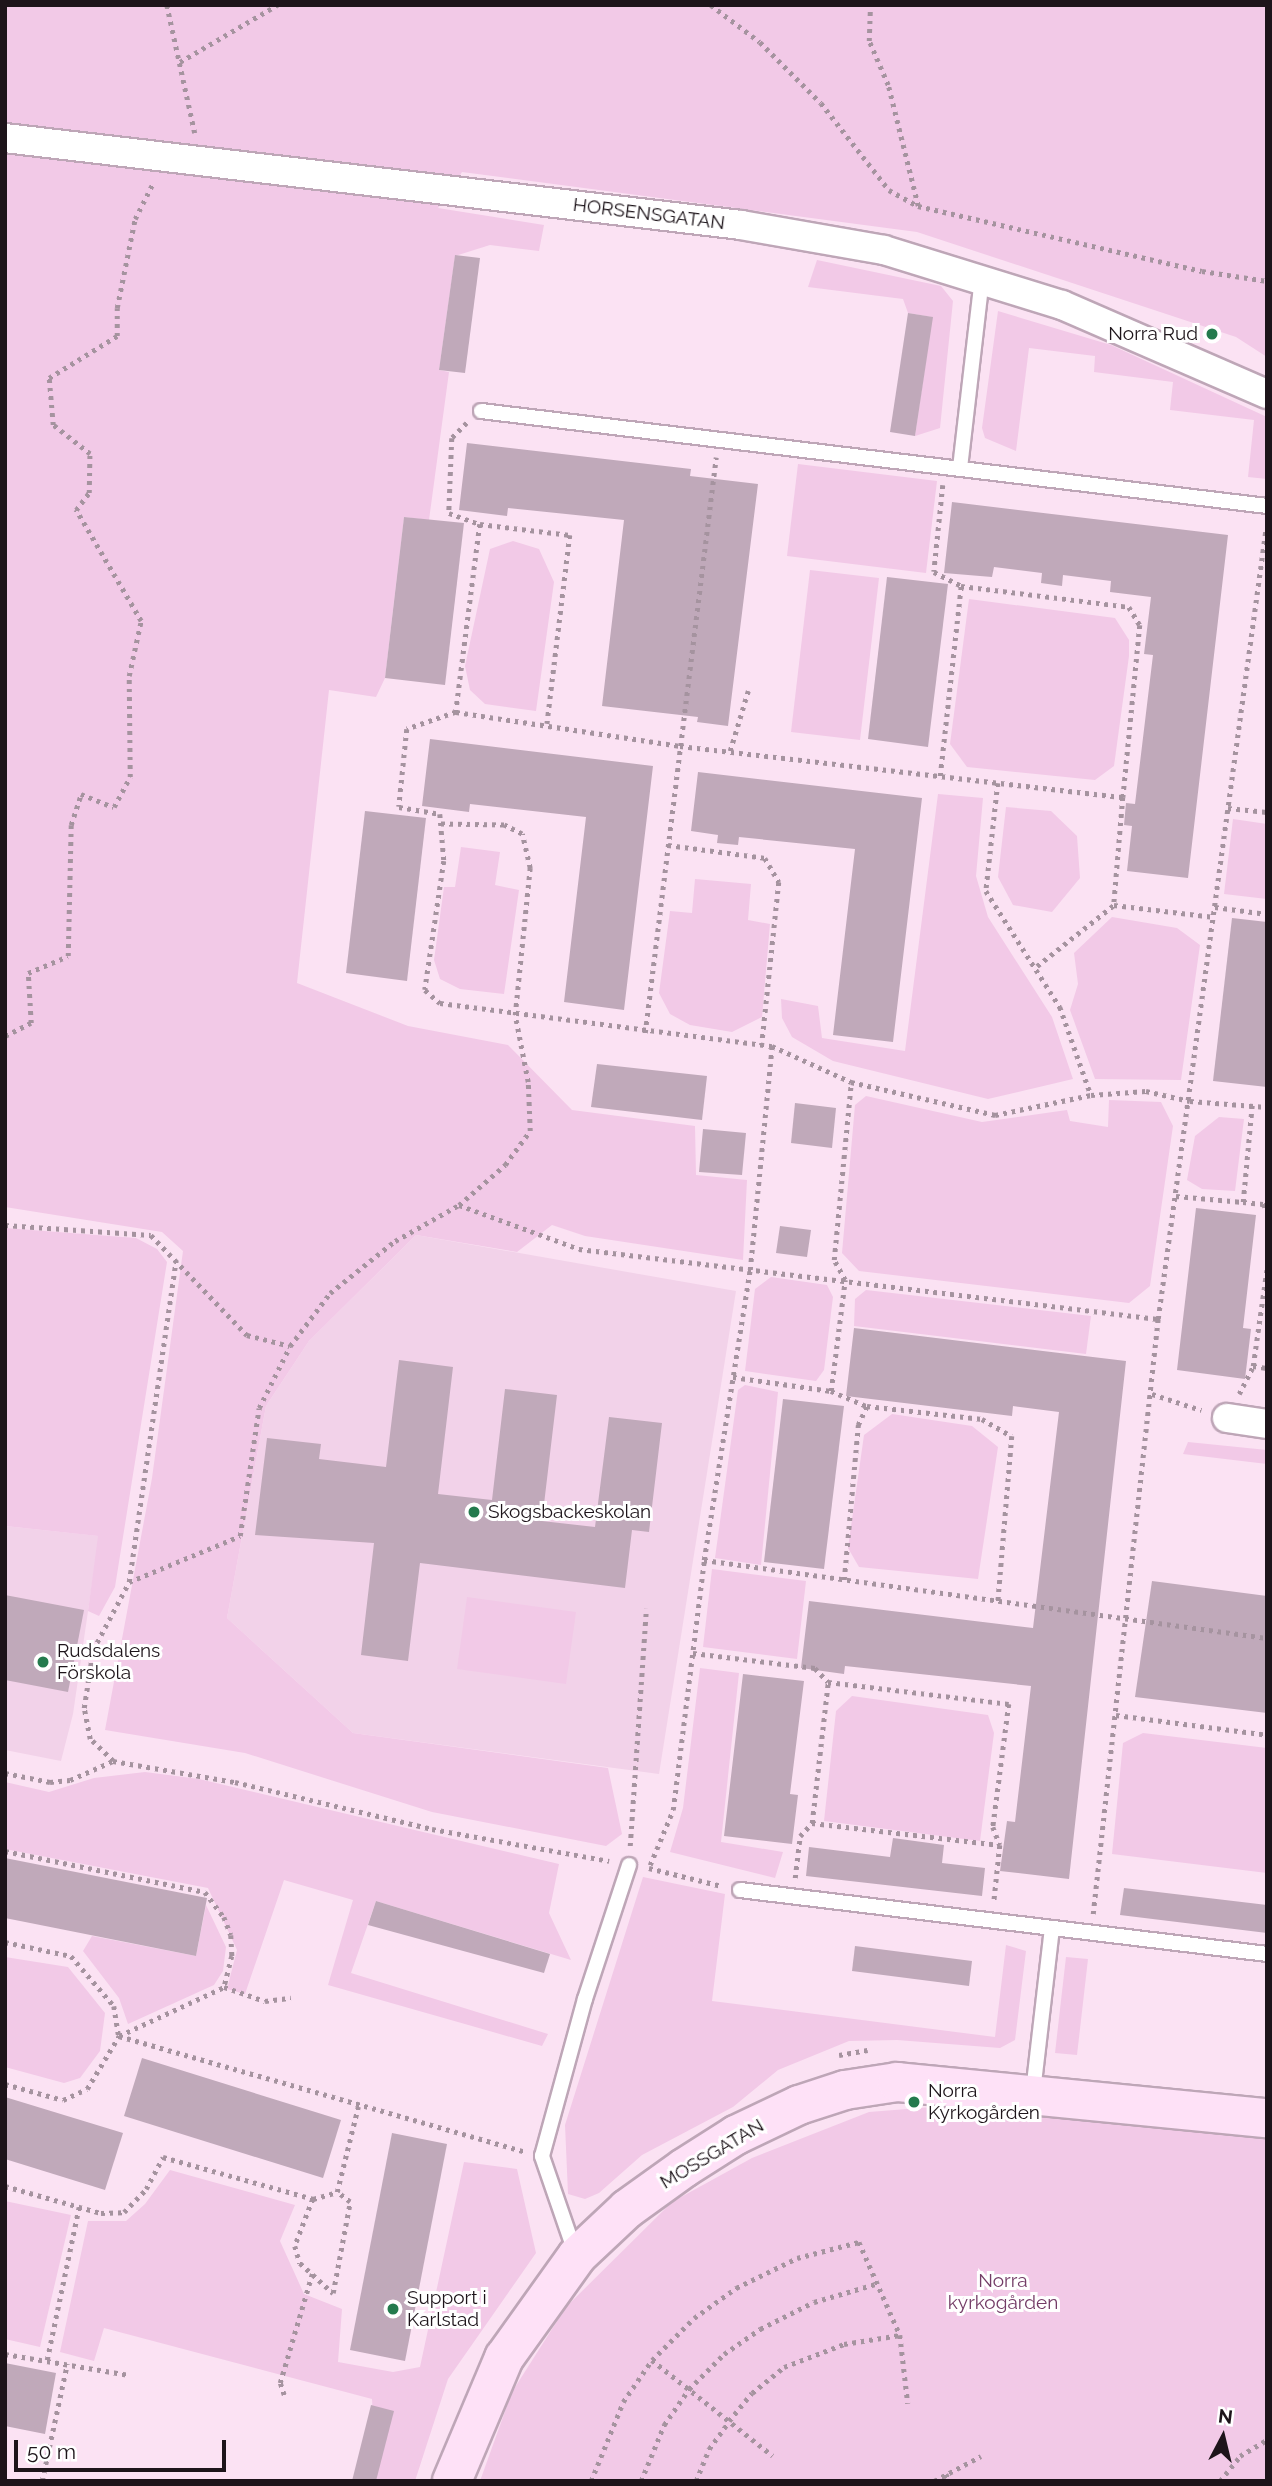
<!DOCTYPE html>
<meta charset="utf-8">
<style>
body{margin:0}
#map{position:relative;width:1272px;height:2486px;overflow:hidden;background:#fbe2f3;font-family:Raleway,sans-serif}
div>[style]{position:absolute}
.built>*{inset:0;background:#f2d2e9}
.green>*{inset:0;background:#f2c9e7}
.building>*{inset:0;background:#c0a9ba}
.path>*{height:4.5px;margin-top:-2.25px;transform-origin:0;background:repeating-linear-gradient(90deg,#a5939f 0 3.5px,transparent 0 8.5px)}
.roads{filter:drop-shadow(2px 0 #bea6b7) drop-shadow(-2px 0 #bea6b7) drop-shadow(0 2px #bea6b7) drop-shadow(0 -2px #bea6b7)}
.lane>*{height:14px;margin:-7px;padding:0 7px;transform-origin:7px;border-radius:7px;background:#fff}
.street>*{height:28px;margin:-14px;padding:0 14px;transform-origin:14px;border-radius:14px;background:#fff}
.secondary>*{height:38px;margin:-19px;padding:0 19px;transform-origin:19px;border-radius:19px;background:#fee1f7}
.dots>*{width:19px;height:19px;translate:-50% -50%;box-sizing:border-box;border:4px solid #fff;border-radius:50%}
span{translate:-50% -50%;white-space:nowrap;text-align:center;line-height:1.15;-webkit-text-stroke:6px #fff;paint-order:stroke}
.street-label{font-size:19px;color:#1d141a}
.poi-label{font-size:19px;color:#1d141a}
.right{translate:-100% -50%;text-align:right}
.left{translate:0 -50%;text-align:left}
.park-label{font-size:19px;color:#733b66}
.frame{position:absolute;inset:0;border:7px solid #1d141a;pointer-events:none}
.north{position:absolute;left:1188px;top:2402px;width:70px;height:70px;-webkit-text-stroke:5px #fff;paint-order:stroke;rotate:7deg;font-size:19px;font-weight:700;line-height:28px;text-align:center;color:#1d141a}
.north::after{content:'';display:block;margin:auto;width:24px;height:32px;background:#1d141a;clip-path:polygon(50% 0,100% 100%,50% 72%,0 100%)}
.scale{position:absolute;left:14px;top:2440px;width:212px;height:32px;box-sizing:border-box;border:4px solid #1d141a;border-top:0;padding-left:9px;font-size:21px;line-height:24px;white-space:nowrap;color:#1d141a;-webkit-text-stroke:5px #fff;paint-order:stroke}
</style>
<div id="map">
<div class="built">
<div style="clip-path:polygon(416px 1235px,736px 1291px,659px 1774px,353px 1733px,227px 1618px,266px 1406px,309px 1341px)"></div>
<div style="clip-path:polygon(5px 1526px,99px 1536px,73px 1714px,61px 1761px,5px 1750px)"></div>
</div>
<div class="green">
<div style="clip-path:polygon(5px 5px,1267px 5px,1267px 357px,1236px 337px,917px 232px,462px 172px,438px 208px,544px 225px,539px 251px,490px 245px,455px 256px,439px 370px,449px 372px,429px 520px,404px 517px,385px 678px,376px 697px,329px 690px,297px 983px,408px 1026px,508px 1045px,572px 1110px,695px 1126px,696px 1175px,747px 1180px,743px 1260px,585px 1236px,552px 1225px,517px 1252px,416px 1235px,309px 1341px,266px 1406px,227px 1618px,353px 1733px,608px 1768px,622px 1834px,606px 1846px,432px 1812px,245px 1753px,105px 1730px,152px 1478px,183px 1251px,162px 1232px,5px 1207px)"></div>
<div style="clip-path:polygon(817px 260px,941px 286px,953px 301px,940px 428px,915px 436px,932px 317px,908px 313px,903px 299px,808px 287px)"></div>
<div style="clip-path:polygon(998px 311px,1111px 345px,1267px 417px,1267px 479px,1248px 477px,1254px 420px,1170px 410px,1173px 382px,1094px 372px,1095px 356px,1029px 348px,1016px 451px,985px 438px,982px 428px)"></div>
<div style="clip-path:polygon(798px 464px,937px 481px,926px 573px,787px 556px)"></div>
<div style="clip-path:polygon(513px 541px,539px 549px,554px 582px,536px 711px,485px 704px,470px 690px,465px 666px,490px 549px)"></div>
<div style="clip-path:polygon(810px 570px,879px 578px,860px 740px,791px 732px)"></div>
<div style="clip-path:polygon(969px 599px,1115px 618px,1129px 640px,1129px 656px,1114px 766px,1095px 780px,967px 767px,950px 744px)"></div>
<div style="clip-path:polygon(938px 794px,983px 798px,976px 876px,988px 917px,1052px 1017px,1073px 1079px,988px 1099px,833px 1061px,792px 1037px,782px 1018px,781px 999px,818px 1006px,822px 1038px,905px 1051px)"></div>
<div style="clip-path:polygon(1006px 807px,1051px 811px,1077px 836px,1080px 878px,1052px 912px,1013px 905px,998px 877px)"></div>
<div style="clip-path:polygon(1233px 819px,1267px 824px,1267px 899px,1224px 894px)"></div>
<div style="clip-path:polygon(461px 847px,500px 852px,495px 885px,519px 890px,504px 994px,460px 989px,440px 979px,434px 960px,444px 887px,455px 887px)"></div>
<div style="clip-path:polygon(695px 879px,751px 884px,748px 920px,770px 924px,762px 1017px,732px 1032px,690px 1025px,670px 1014px,659px 993px,670px 911px,692px 913px)"></div>
<div style="clip-path:polygon(1112px 917px,1177px 928px,1200px 945px,1181px 1080px,1095px 1079px,1070px 1010px,1078px 984px,1074px 953px)"></div>
<div style="clip-path:polygon(866px 1096px,982px 1122px,1067px 1110px,1070px 1121px,1108px 1127px,1109px 1100px,1161px 1102px,1173px 1126px,1150px 1286px,1129px 1303px,859px 1271px,842px 1253px,855px 1105px)"></div>
<div style="clip-path:polygon(1219px 1117px,1244px 1119px,1235px 1191px,1202px 1189px,1187px 1180px,1195px 1136px)"></div>
<div style="clip-path:polygon(5px 1228px,136px 1238px,157px 1249px,167px 1262px,115px 1587px,99px 1616px,88px 1611px,98px 1536px,5px 1526px)"></div>
<div style="clip-path:polygon(771px 1277px,827px 1285px,833px 1297px,824px 1370px,816px 1381px,745px 1371px,755px 1289px)"></div>
<div style="clip-path:polygon(866px 1290px,1091px 1316px,1086px 1354px,854px 1326px,855px 1299px)"></div>
<div style="clip-path:polygon(745px 1385px,778px 1392px,761px 1565px,715px 1558px,738px 1390px)"></div>
<div style="clip-path:polygon(892px 1414px,972px 1426px,998px 1447px,978px 1579px,859px 1567px,848px 1548px,864px 1435px)"></div>
<div style="clip-path:polygon(1188px 1442px,1267px 1450px,1267px 1464px,1183px 1454px)"></div>
<div style="clip-path:polygon(712px 1569px,806px 1581px,797px 1659px,703px 1647px)"></div>
<div style="clip-path:polygon(467px 1597px,576px 1612px,566px 1684px,457px 1669px)"></div>
<div style="clip-path:polygon(700px 1668px,739px 1673px,721px 1842px,783px 1852px,775px 1878px,670px 1852px,683px 1808px)"></div>
<div style="clip-path:polygon(852px 1696px,988px 1715px,994px 1733px,980px 1841px,824px 1821px,836px 1711px)"></div>
<div style="clip-path:polygon(1143px 1733px,1267px 1748px,1267px 1873px,1112px 1854px,1123px 1743px)"></div>
<div style="clip-path:polygon(145px 1772px,199px 1779px,559px 1864px,549px 1913px,571px 1960px,376px 1901px,351px 1973px,548px 2034px,542px 2046px,328px 1985px,353px 1900px,284px 1880px,245px 1994px,227px 1989px,237px 1950px,208px 1888px,5px 1849px,5px 1782px,49px 1792px,94px 1778px)"></div>
<div style="clip-path:polygon(643px 1877px,725px 1894px,712px 2001px,995px 2037px,1006px 1945px,1026px 1951px,1015px 2040px,1000px 2048px,897px 2040px,849px 2041px,778px 2070px,733px 2107px,642px 2155px,599px 2193px,585px 2199px,568px 2194px,565px 2125px)"></div>
<div style="clip-path:polygon(206px 1905px,226px 1947px,223px 1971px,214px 1985px,128px 2024px,119px 1998px,83px 1951px,92px 1936px,196px 1956px)"></div>
<div style="clip-path:polygon(5px 1957px,68px 1967px,105px 2013px,100px 2051px,80px 2078px,64px 2083px,5px 2067px)"></div>
<div style="clip-path:polygon(1066px 1957px,1088px 1959px,1077px 2055px,1055px 2053px)"></div>
<div style="clip-path:polygon(1009px 2101px,1267px 2129px,1267px 2481px,480px 2481px,512px 2392px,566px 2307px,672px 2202px,752px 2158px,869px 2112px)"></div>
<div style="clip-path:polygon(464px 2162px,517px 2169px,536px 2253px,448px 2379px,415px 2481px,376px 2481px,372px 2399px,104px 2328px,94px 2361px,60px 2352px,88px 2221px,126px 2221px,145px 2204px,170px 2170px,295px 2205px,280px 2241px,304px 2294px,342px 2309px,338px 2362px,393px 2372px,420px 2367px)"></div>
<div style="clip-path:polygon(5px 2201px,71px 2215px,40px 2347px,5px 2339px)"></div>
</div>
<div class="building">
<div style="clip-path:polygon(455px 255px,480px 258px,465px 373px,439px 370px)"></div>
<div style="clip-path:polygon(908px 313px,933px 317px,915px 436px,890px 432px)"></div>
<div style="clip-path:polygon(467px 443px,691px 469px,690px 476px,758px 484px,728px 726px,697px 722px,698px 717px,602px 706px,624px 520px,508px 508px,507px 516px,459px 510px)"></div>
<div style="clip-path:polygon(952px 502px,1228px 535px,1188px 878px,1127px 871px,1132px 826px,1124px 825px,1126px 803px,1135px 804px,1153px 655px,1144px 654px,1151px 597px,1110px 592px,1111px 581px,1063px 575px,1062px 586px,1041px 583px,1042px 573px,994px 567px,992px 577px,944px 573px)"></div>
<div style="clip-path:polygon(404px 517px,464px 523px,445px 685px,385px 678px)"></div>
<div style="clip-path:polygon(887px 577px,948px 584px,928px 747px,868px 739px)"></div>
<div style="clip-path:polygon(430px 739px,653px 766px,624px 1010px,564px 1002px,586px 817px,470px 804px,469px 812px,422px 806px)"></div>
<div style="clip-path:polygon(698px 772px,922px 798px,893px 1042px,833px 1035px,855px 849px,739px 837px,738px 845px,717px 843px,718px 835px,691px 831px)"></div>
<div style="clip-path:polygon(365px 811px,426px 818px,407px 981px,346px 973px)"></div>
<div style="clip-path:polygon(1232px 918px,1267px 922px,1267px 1087px,1213px 1081px)"></div>
<div style="clip-path:polygon(597px 1064px,707px 1076px,702px 1120px,591px 1107px)"></div>
<div style="clip-path:polygon(795px 1103px,836px 1108px,832px 1148px,791px 1143px)"></div>
<div style="clip-path:polygon(703px 1129px,746px 1133px,742px 1175px,699px 1172px)"></div>
<div style="clip-path:polygon(1196px 1208px,1256px 1215px,1243px 1328px,1251px 1329px,1245px 1379px,1177px 1370px)"></div>
<div style="clip-path:polygon(780px 1226px,811px 1230px,807px 1257px,776px 1253px)"></div>
<div style="clip-path:polygon(854px 1328px,1126px 1361px,1069px 1879px,1000px 1871px,1007px 1821px,1015px 1822px,1031px 1686px,845px 1666px,844px 1674px,801px 1668px,809px 1601px,1033px 1628px,1059px 1412px,1013px 1406px,1012px 1416px,846px 1396px)"></div>
<div style="clip-path:polygon(399px 1360px,453px 1367px,438px 1494px,492px 1500px,505px 1389px,557px 1395px,542px 1521px,595px 1527px,609px 1417px,662px 1423px,649px 1532px,632px 1530px,625px 1588px,420px 1563px,408px 1661px,361px 1655px,374px 1543px,255px 1535px,267px 1438px,321px 1444px,319px 1459px,386px 1467px)"></div>
<div style="clip-path:polygon(783px 1399px,844px 1406px,824px 1569px,764px 1562px)"></div>
<div style="clip-path:polygon(1152px 1581px,1267px 1596px,1267px 1713px,1135px 1697px)"></div>
<div style="clip-path:polygon(5px 1595px,84px 1610px,68px 1692px,5px 1680px)"></div>
<div style="clip-path:polygon(743px 1674px,804px 1681px,790px 1794px,798px 1795px,792px 1844px,724px 1836px)"></div>
<div style="clip-path:polygon(893px 1838px,944px 1845px,942px 1863px,985px 1868px,982px 1896px,806px 1876px,809px 1847px,890px 1857px)"></div>
<div style="clip-path:polygon(5px 1858px,207px 1898px,196px 1956px,5px 1918px)"></div>
<div style="clip-path:polygon(1124px 1888px,1267px 1905px,1267px 1933px,1120px 1915px)"></div>
<div style="clip-path:polygon(376px 1901px,550px 1954px,544px 1973px,368px 1925px)"></div>
<div style="clip-path:polygon(855px 1946px,972px 1961px,969px 1986px,852px 1971px)"></div>
<div style="clip-path:polygon(142px 2058px,341px 2120px,323px 2178px,124px 2116px)"></div>
<div style="clip-path:polygon(5px 2097px,123px 2133px,105px 2190px,5px 2159px)"></div>
<div style="clip-path:polygon(392px 2133px,447px 2144px,405px 2361px,350px 2350px)"></div>
<div style="clip-path:polygon(5px 2363px,56px 2373px,45px 2434px,5px 2426px)"></div>
<div style="clip-path:polygon(371px 2405px,394px 2411px,376px 2481px,352px 2481px)"></div>
</div>
<div class="path">
<div style="left:167px;top:5px;width:131px;rotate:77.7deg"></div>
<div style="left:711px;top:5px;width:61px;rotate:37.1deg"></div>
<div style="left:760px;top:42px;width:86px;rotate:45deg"></div>
<div style="left:821px;top:103px;width:110px;rotate:52deg"></div>
<div style="left:889px;top:190px;width:33px;rotate:29deg"></div>
<div style="left:918px;top:206px;width:125px;rotate:-103.9deg"></div>
<div style="left:888px;top:85px;width:48px;rotate:-113.4deg"></div>
<div style="left:869px;top:41px;width:36px;rotate:-88deg"></div>
<div style="left:180px;top:62px;width:113px;rotate:-30.4deg"></div>
<div style="left:918px;top:206px;width:291px;rotate:12.9deg"></div>
<div style="left:1202px;top:271px;width:66px;rotate:8.7deg"></div>
<div style="left:467px;top:423px;width:21px;rotate:135deg"></div>
<div style="left:452px;top:438px;width:75px;rotate:92.3deg"></div>
<div style="left:449px;top:513px;width:33px;rotate:20deg"></div>
<div style="left:480px;top:524px;width:190px;rotate:97.3deg"></div>
<div style="left:456px;top:712px;width:227px;rotate:8.6deg"></div>
<div style="left:680px;top:746px;width:446px;rotate:6.6deg"></div>
<div style="left:1123px;top:797px;width:108px;rotate:94.8deg"></div>
<div style="left:1114px;top:905px;width:101px;rotate:6.8deg"></div>
<div style="left:943px;top:485px;width:87px;rotate:95.9deg"></div>
<div style="left:934px;top:572px;width:30px;rotate:27deg"></div>
<div style="left:961px;top:586px;width:169px;rotate:7.1deg"></div>
<div style="left:1129px;top:607px;width:21px;rotate:59deg"></div>
<div style="left:1140px;top:625px;width:173px;rotate:95.6deg"></div>
<div style="left:480px;top:524px;width:91px;rotate:7deg"></div>
<div style="left:570px;top:535px;width:190px;rotate:96.9deg"></div>
<div style="left:456px;top:712px;width:52px;rotate:160.9deg"></div>
<div style="left:407px;top:729px;width:78px;rotate:95.9deg"></div>
<div style="left:399px;top:807px;width:42px;rotate:9.7deg"></div>
<div style="left:440px;top:814px;width:47px;rotate:85.1deg"></div>
<div style="left:444px;top:861px;width:130px;rotate:98.4deg"></div>
<div style="left:425px;top:990px;width:20px;rotate:41deg"></div>
<div style="left:440px;top:1003px;width:335px;rotate:7.4deg"></div>
<div style="left:772px;top:1046px;width:87px;rotate:24.5deg"></div>
<div style="left:851px;top:1082px;width:148px;rotate:12.9deg"></div>
<div style="left:995px;top:1115px;width:98px;rotate:-11.8deg"></div>
<div style="left:1091px;top:1095px;width:55px;rotate:-4.2deg"></div>
<div style="left:1146px;top:1091px;width:45px;rotate:12.8deg"></div>
<div style="left:1190px;top:1101px;width:77px;rotate:4.5deg"></div>
<div style="left:730px;top:751px;width:63px;rotate:-73.3deg"></div>
<div style="left:940px;top:776px;width:191px;rotate:-83.7deg"></div>
<div style="left:998px;top:783px;width:109px;rotate:96.3deg"></div>
<div style="left:986px;top:891px;width:138px;rotate:57.5deg"></div>
<div style="left:1060px;top:1007px;width:93px;rotate:70.6deg"></div>
<div style="left:1228px;top:808px;width:39px;rotate:6deg"></div>
<div style="left:668px;top:845px;width:98px;rotate:7.6deg"></div>
<div style="left:765px;top:858px;width:28px;rotate:60deg"></div>
<div style="left:779px;top:882px;width:164px;rotate:96deg"></div>
<div style="left:1215px;top:907px;width:52px;rotate:7.7deg"></div>
<div style="left:1037px;top:966px;width:98px;rotate:-38.4deg"></div>
<div style="left:645px;top:1033px;width:580px;rotate:-82.97deg"></div>
<div style="left:5px;top:1036px;width:29px;rotate:-27deg"></div>
<div style="left:31px;top:1023px;width:50px;rotate:-93.4deg"></div>
<div style="left:28px;top:973px;width:43px;rotate:-23deg"></div>
<div style="left:68px;top:956px;width:131px;rotate:-88.7deg"></div>
<div style="left:71px;top:825px;width:33px;rotate:-72deg"></div>
<div style="left:81px;top:794px;width:35px;rotate:22deg"></div>
<div style="left:114px;top:807px;width:34px;rotate:-62deg"></div>
<div style="left:130px;top:777px;width:101px;rotate:-90.6deg"></div>
<div style="left:129px;top:676px;width:56px;rotate:-77.7deg"></div>
<div style="left:141px;top:621px;width:129px;rotate:-120.4deg"></div>
<div style="left:76px;top:510px;width:21px;rotate:-53deg"></div>
<div style="left:89px;top:493px;width:39px;rotate:-89deg"></div>
<div style="left:90px;top:454px;width:47px;rotate:-141.9deg"></div>
<div style="left:53px;top:425px;width:47px;rotate:-94.9deg"></div>
<div style="left:49px;top:378px;width:80px;rotate:-31.7deg"></div>
<div style="left:117px;top:336px;width:28px;rotate:-90deg"></div>
<div style="left:117px;top:308px;width:91px;rotate:-78.6deg"></div>
<div style="left:135px;top:219px;width:40px;rotate:-63.4deg"></div>
<div style="left:1176px;top:1196px;width:67px;rotate:5.1deg"></div>
<div style="left:1243px;top:1202px;width:97px;rotate:-84.7deg"></div>
<div style="left:1243px;top:1202px;width:20px;rotate:6deg"></div>
<div style="left:1263px;top:1204px;width:6px;rotate:51deg"></div>
<div style="left:459px;top:1205px;width:128px;rotate:20.1deg"></div>
<div style="left:579px;top:1249px;width:583px;rotate:6.89deg"></div>
<div style="left:5px;top:1225px;width:146px;rotate:3.9deg"></div>
<div style="left:151px;top:1235px;width:139px;rotate:46.2deg"></div>
<div style="left:247px;top:1335px;width:44px;rotate:14.3deg"></div>
<div style="left:1253px;top:1366px;width:14px;rotate:8deg"></div>
<div style="left:733px;top:1377px;width:99px;rotate:8.1deg"></div>
<div style="left:831px;top:1391px;width:112px;rotate:-82.8deg"></div>
<div style="left:845px;top:1280px;width:23px;rotate:-119deg"></div>
<div style="left:834px;top:1260px;width:179px;rotate:-84.5deg"></div>
<div style="left:831px;top:1391px;width:39px;rotate:23deg"></div>
<div style="left:1152px;top:1394px;width:52px;rotate:18.1deg"></div>
<div style="left:1239px;top:1394px;width:31px;rotate:-63deg"></div>
<div style="left:1253px;top:1366px;width:99px;rotate:-81.9deg"></div>
<div style="left:704px;top:1560px;width:568px;rotate:7.89deg"></div>
<div style="left:844px;top:1580px;width:156px;rotate:-84.8deg"></div>
<div style="left:858px;top:1425px;width:21px;rotate:-65deg"></div>
<div style="left:867px;top:1406px;width:116px;rotate:6.4deg"></div>
<div style="left:982px;top:1419px;width:34px;rotate:30deg"></div>
<div style="left:1012px;top:1436px;width:167px;rotate:94.8deg"></div>
<div style="left:129px;top:1582px;width:325px;rotate:-81.7deg"></div>
<div style="left:693px;top:1653px;width:123px;rotate:7deg"></div>
<div style="left:815px;top:1668px;width:19px;rotate:47deg"></div>
<div style="left:1116px;top:1715px;width:152px;rotate:7.5deg"></div>
<div style="left:113px;top:1761px;width:32px;rotate:-136deg"></div>
<div style="left:90px;top:1739px;width:32px;rotate:-101deg"></div>
<div style="left:84px;top:1708px;width:59px;rotate:-81.2deg"></div>
<div style="left:93px;top:1650px;width:77px;rotate:-62.1deg"></div>
<div style="left:129px;top:1582px;width:120px;rotate:-22.5deg"></div>
<div style="left:240px;top:1536px;width:129px;rotate:-81.6deg"></div>
<div style="left:259px;top:1408px;width:69px;rotate:-63.4deg"></div>
<div style="left:290px;top:1346px;width:66px;rotate:-53deg"></div>
<div style="left:330px;top:1293px;width:83px;rotate:-38.7deg"></div>
<div style="left:395px;top:1241px;width:73px;rotate:-29.4deg"></div>
<div style="left:459px;top:1205px;width:61px;rotate:-41deg"></div>
<div style="left:505px;top:1165px;width:42px;rotate:-53.7deg"></div>
<div style="left:530px;top:1131px;width:49px;rotate:-92.3deg"></div>
<div style="left:528px;top:1082px;width:68px;rotate:-101deg"></div>
<div style="left:515px;top:1015px;width:148px;rotate:-84.2deg"></div>
<div style="left:530px;top:868px;width:35px;rotate:-103deg"></div>
<div style="left:522px;top:834px;width:20px;rotate:-153deg"></div>
<div style="left:504px;top:825px;width:64px;rotate:-179.1deg"></div>
<div style="left:5px;top:1773px;width:46px;rotate:11.3deg"></div>
<div style="left:50px;top:1782px;width:20px;rotate:-6deg"></div>
<div style="left:70px;top:1780px;width:47px;rotate:-23.8deg"></div>
<div style="left:113px;top:1761px;width:124px;rotate:9.8deg"></div>
<div style="left:235px;top:1782px;width:203px;rotate:13.4deg"></div>
<div style="left:432px;top:1829px;width:180px;rotate:10.2deg"></div>
<div style="left:812px;top:1823px;width:189px;rotate:6.7deg"></div>
<div style="left:630px;top:1846px;width:238px;rotate:-86.1deg"></div>
<div style="left:5px;top:1851px;width:204px;rotate:11.6deg"></div>
<div style="left:205px;top:1892px;width:31px;rotate:53deg"></div>
<div style="left:224px;top:1917px;width:19px;rotate:69deg"></div>
<div style="left:231px;top:1935px;width:21px;rotate:87deg"></div>
<div style="left:232px;top:1956px;width:32px;rotate:104deg"></div>
<div style="left:650px;top:1865px;width:60px;rotate:-67.3deg"></div>
<div style="left:673px;top:1810px;width:252px;rotate:-82.9deg"></div>
<div style="left:704px;top:1560px;width:294px;rotate:-81deg"></div>
<div style="left:750px;top:1270px;width:225px;rotate:-84.4deg"></div>
<div style="left:649px;top:1868px;width:75px;rotate:13.9deg"></div>
<div style="left:795px;top:1878px;width:42px;rotate:-83.2deg"></div>
<div style="left:800px;top:1836px;width:18px;rotate:-47deg"></div>
<div style="left:812px;top:1823px;width:142px;rotate:-83.5deg"></div>
<div style="left:828px;top:1682px;width:182px;rotate:6.9deg"></div>
<div style="left:1009px;top:1704px;width:124px;rotate:97.4deg"></div>
<div style="left:993px;top:1827px;width:19px;rotate:69deg"></div>
<div style="left:1000px;top:1845px;width:57px;rotate:96deg"></div>
<div style="left:1093px;top:1914px;width:599px;rotate:-83.77deg"></div>
<div style="left:1158px;top:1319px;width:799px;rotate:-82.23deg"></div>
<div style="left:5px;top:1942px;width:67px;rotate:12deg"></div>
<div style="left:71px;top:1956px;width:66px;rotate:49.3deg"></div>
<div style="left:114px;top:2006px;width:30px;rotate:81deg"></div>
<div style="left:119px;top:2036px;width:421px;rotate:15.9deg"></div>
<div style="left:839px;top:2055px;width:29px;rotate:-10deg"></div>
<div style="left:5px;top:2084px;width:60px;rotate:15.4deg"></div>
<div style="left:63px;top:2100px;width:26px;rotate:-25deg"></div>
<div style="left:87px;top:2089px;width:62px;rotate:-58.9deg"></div>
<div style="left:119px;top:2036px;width:116px;rotate:-25deg"></div>
<div style="left:224px;top:1987px;width:43px;rotate:18.9deg"></div>
<div style="left:265px;top:2001px;width:26px;rotate:-7deg"></div>
<div style="left:5px;top:2186px;width:100px;rotate:15.7deg"></div>
<div style="left:101px;top:2213px;width:23px;rotate:-2deg"></div>
<div style="left:124px;top:2212px;width:32px;rotate:-46deg"></div>
<div style="left:146px;top:2189px;width:36px;rotate:-62deg"></div>
<div style="left:163px;top:2157px;width:156px;rotate:15.6deg"></div>
<div style="left:313px;top:2199px;width:25px;rotate:-16deg"></div>
<div style="left:337px;top:2192px;width:88px;rotate:-76.1deg"></div>
<div style="left:313px;top:2199px;width:50px;rotate:111deg"></div>
<div style="left:295px;top:2246px;width:18px;rotate:74deg"></div>
<div style="left:300px;top:2263px;width:45px;rotate:42.3deg"></div>
<div style="left:333px;top:2293px;width:93px;rotate:-79.4deg"></div>
<div style="left:350px;top:2202px;width:16px;rotate:-142deg"></div>
<div style="left:5px;top:2354px;width:126px;rotate:9.6deg"></div>
<div style="left:47px;top:2360px;width:156px;rotate:-78.2deg"></div>
<div style="left:652px;top:2360px;width:154px;rotate:38.4deg"></div>
<div style="left:284px;top:2395px;width:13px;rotate:-108deg"></div>
<div style="left:280px;top:2383px;width:114px;rotate:-73.6deg"></div>
<div style="left:946px;top:2474px;width:8px;rotate:60deg"></div>
<div style="left:42px;top:2481px;width:120px;rotate:-77.9deg"></div>
<div style="left:591px;top:2481px;width:85px;rotate:-67.9deg"></div>
<div style="left:623px;top:2402px;width:51px;rotate:-55.4deg"></div>
<div style="left:652px;top:2360px;width:59px;rotate:-45deg"></div>
<div style="left:694px;top:2318px;width:52px;rotate:-35.5deg"></div>
<div style="left:736px;top:2288px;width:68px;rotate:-26.2deg"></div>
<div style="left:797px;top:2258px;width:64px;rotate:-14.5deg"></div>
<div style="left:859px;top:2242px;width:102px;rotate:66.2deg"></div>
<div style="left:900px;top:2335px;width:69px;rotate:83.4deg"></div>
<div style="left:641px;top:2481px;width:61px;rotate:-67.7deg"></div>
<div style="left:664px;top:2425px;width:44px;rotate:-55.2deg"></div>
<div style="left:689px;top:2389px;width:49px;rotate:-45deg"></div>
<div style="left:724px;top:2354px;width:44px;rotate:-34.8deg"></div>
<div style="left:760px;top:2329px;width:60px;rotate:-26.6deg"></div>
<div style="left:814px;top:2302px;width:68px;rotate:-16.3deg"></div>
<div style="left:696px;top:2481px;width:35px;rotate:-68deg"></div>
<div style="left:709px;top:2449px;width:34px;rotate:-54deg"></div>
<div style="left:729px;top:2421px;width:36px;rotate:-51deg"></div>
<div style="left:752px;top:2393px;width:41px;rotate:-39.1deg"></div>
<div style="left:784px;top:2367px;width:64px;rotate:-21deg"></div>
<div style="left:844px;top:2344px;width:57px;rotate:-9.1deg"></div>
<div style="left:934px;top:2481px;width:53px;rotate:-28deg"></div>
<div style="left:1220px;top:2481px;width:32px;rotate:-51deg"></div>
<div style="left:1240px;top:2456px;width:31px;rotate:-31deg"></div>
</div>
<div class="roads">
<div class="lane">
<div style="left:481px;top:411px;width:792px;rotate:6.89deg"></div>
<div style="left:960px;top:468px;width:190px;rotate:-83.4deg"></div>
<div style="left:740px;top:1890px;width:531px;rotate:6.92deg"></div>
<div style="left:1033px;top:2092px;width:165px;rotate:-83.4deg"></div>
<div style="left:576px;top:2255px;width:105px;rotate:-109deg"></div>
<div style="left:542px;top:2156px;width:163px;rotate:-74.7deg"></div>
<div style="left:585px;top:1999px;width:141px;rotate:-71.8deg"></div>
</div>
<div class="street">
<div style="left:5px;top:138px;width:741px;rotate:6.74deg"></div>
<div style="left:741px;top:225px;width:145px;rotate:9.9deg"></div>
<div style="left:884px;top:250px;width:186px;rotate:17.2deg"></div>
<div style="left:1062px;top:305px;width:223px;rotate:23.5deg"></div>
<div style="left:1227px;top:1418px;width:40px;rotate:8.5deg"></div>
</div>
<div class="secondary">
<div style="left:452px;top:2481px;width:134px;rotate:-67.1deg"></div>
<div style="left:504px;top:2358px;width:125px;rotate:-54.4deg"></div>
<div style="left:577px;top:2256px;width:69px;rotate:-43.2deg"></div>
<div style="left:627px;top:2209px;width:70px;rotate:-35.7deg"></div>
<div style="left:684px;top:2168px;width:62px;rotate:-32.4deg"></div>
<div style="left:736px;top:2135px;width:70px;rotate:-25.5deg"></div>
<div style="left:799px;top:2105px;width:48px;rotate:-18.1deg"></div>
<div style="left:845px;top:2090px;width:53px;rotate:-8.7deg"></div>
<div style="left:897px;top:2082px;width:372px;rotate:5.6deg"></div>
</div>
</div>
<div class="dots">
<div style="left:1212px;top:334px;background:#247a4d"></div>
<div style="left:474px;top:1512px;background:#247a4d"></div>
<div style="left:43px;top:1662px;background:#247a4d"></div>
<div style="left:914px;top:2102px;background:#247a4d"></div>
<div style="left:393px;top:2309px;background:#247a4d"></div>
</div>
<div class="street-label">
<span style="left:649px;top:214px;rotate:7deg">HORSENSGATAN</span>
<span style="left:712px;top:2154px;rotate:-31deg">MOSSGATAN</span>
</div>
<div class="poi-label">
<span class="right" style="left:1198px;top:334px">Norra Rud</span>
<span class="left" style="left:488px;top:1512px">Skogsbackeskolan</span>
<span class="left" style="left:57px;top:1662px">Rudsdalens<br>Förskola</span>
<span class="left" style="left:928px;top:2102px">Norra<br>Kyrkogården</span>
<span class="left" style="left:407px;top:2309px">Support i<br>Karlstad</span>
</div>
<div class="park-label">
<span style="left:1003px;top:2292px">Norra<br>kyrkogården</span>
</div>
<div class="frame"></div>
<div class="north">N</div>
<div class="scale">50 m</div>
</div>
